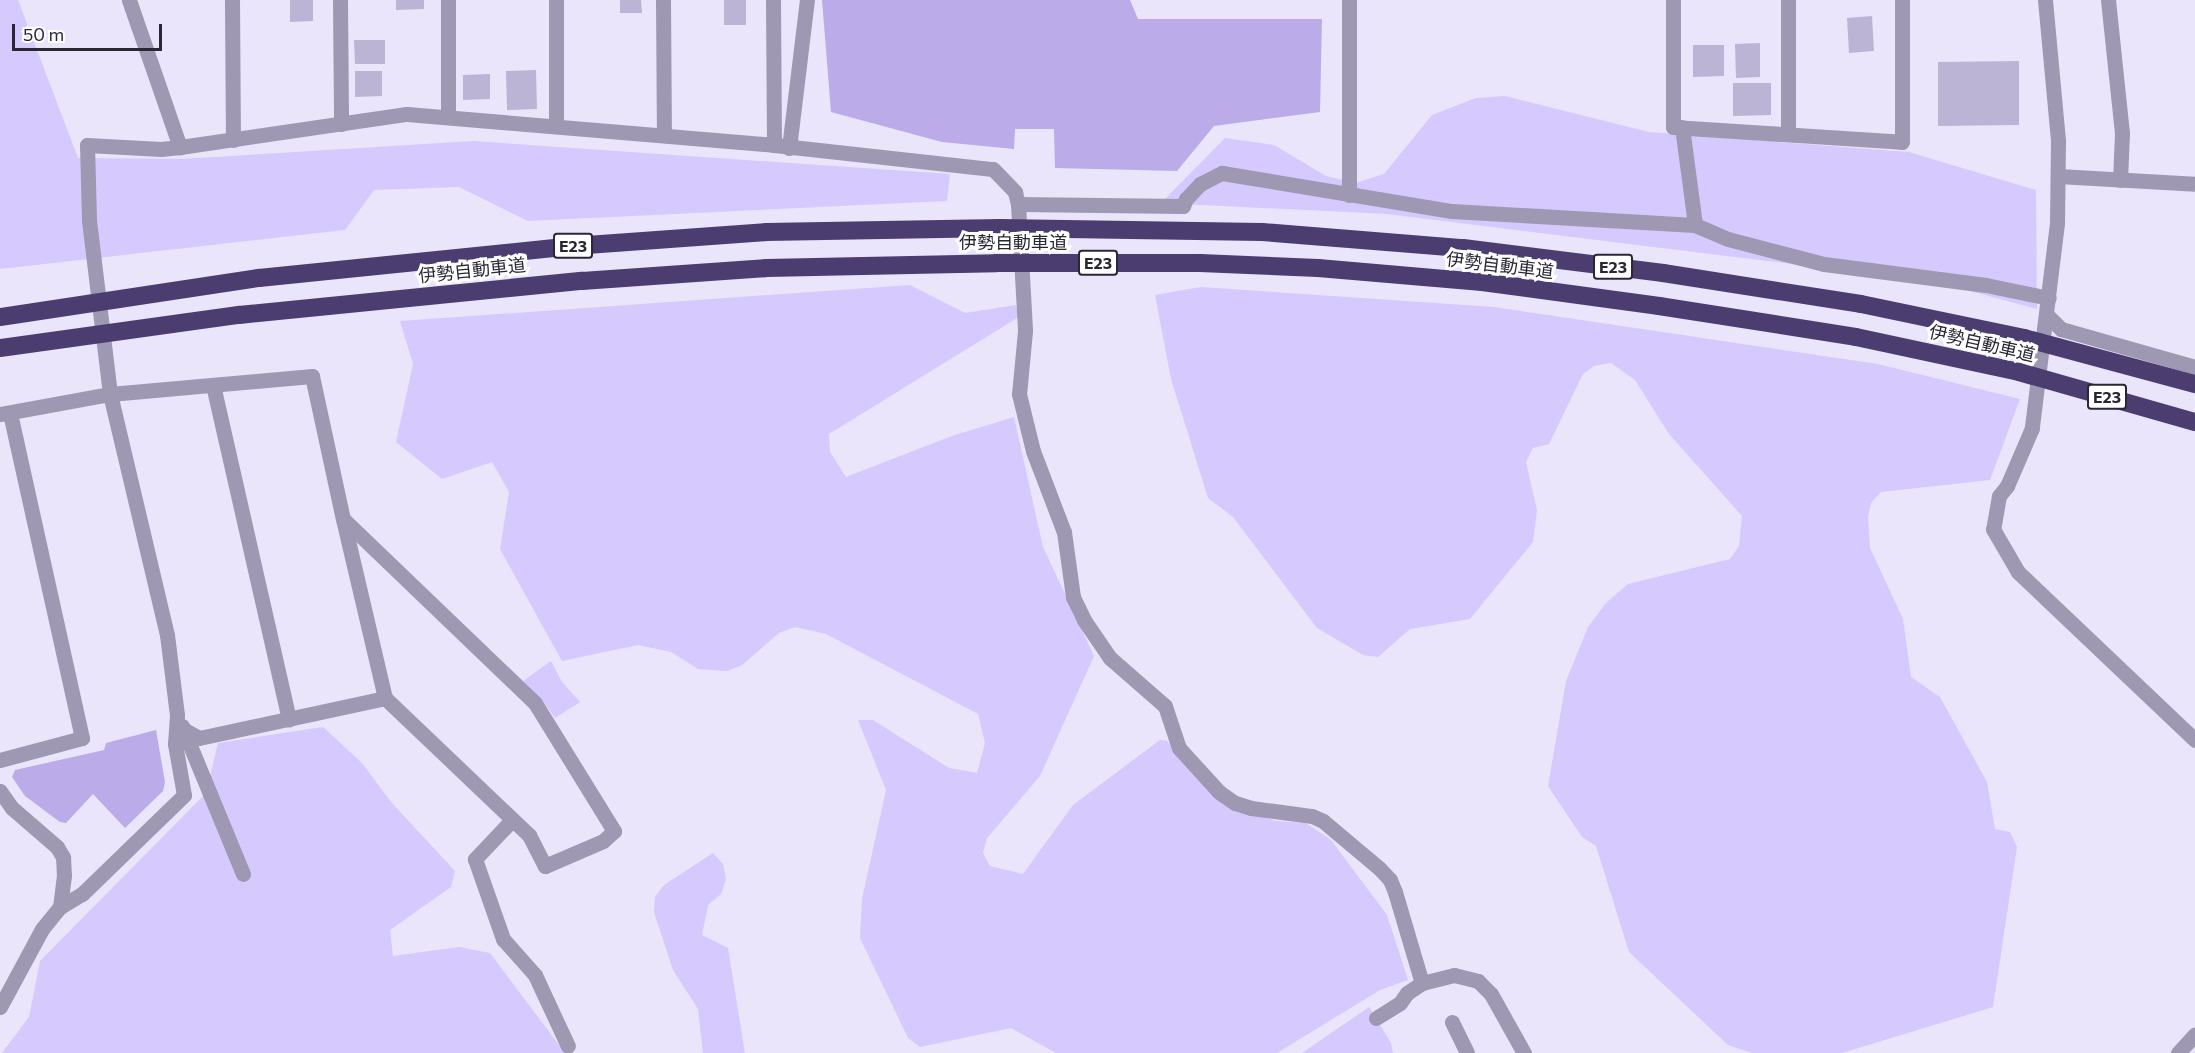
<!DOCTYPE html>
<meta charset="utf-8">
<style>
body{margin:0}
#map{position:relative;width:2195px;height:1053px;overflow:hidden;background:#eae5fa;font-family:Commissioner,"Noto Sans JP",sans-serif}
div>[style]{position:absolute}
.green>*{inset:0;background:#d6c9fe}
.water>*{inset:0;background:#bbabe8}
.building>*{inset:0;background:#bcb4d5}
.minor>*{height:15px;margin:-7.5px;padding:0 7.5px;transform-origin:7.5px;border-radius:7.5px;background:#9e98b2}
.highway>*{height:18px;margin:-9px;padding:0 9px;transform-origin:9px;border-radius:9px;background:#4c3d71}
span{translate:-50% -50%;white-space:nowrap;text-align:center;line-height:1.15;-webkit-text-stroke:6px #fff;paint-order:stroke}
.shield-label span{padding:2px 4px;background:#fff;border:2px solid;border-radius:4px;-webkit-text-stroke-width:0}
.shield-label{font-size:16px;color:#2a2734;font-weight:700}
.street-label{font-size:18px;color:#2a2734}
.scale{position:absolute;left:12px;top:24px;width:150px;height:27px;box-sizing:border-box;border:3px solid #2a2734;border-top:0;padding-left:8px;font-size:18px;line-height:21px;white-space:nowrap;color:#2a2734;-webkit-text-stroke:4px #fff;paint-order:stroke}
</style>
<div id="map">
<div class="green">
<div style="clip-path:polygon(0 0,18px 0,78px 158px,182px 159px,473px 141px,950px 174px,947px 201px,528px 221px,459px 187px,374px 190px,345px 230px,0 269px)"></div>
<div style="clip-path:polygon(1505px 96px,1649px 132px,1909px 152px,2036px 190px,2037px 309px,1937px 282px,1387px 214px,1161px 203px,1225px 138px,1274px 145px,1326px 176px,1356px 183px,1384px 174px,1432px 115px,1476px 98px)"></div>
<div style="clip-path:polygon(910px 285px,965px 313px,1016px 305px,1019px 317px,829px 434px,830px 452px,846px 477px,952px 436px,1014px 417px,1043px 547px,1094px 656px,1040px 776px,987px 838px,983px 853px,990px 866px,1023px 874px,1073px 805px,1160px 740px,1167px 741px,1232px 807px,1276px 821px,1306px 823px,1331px 840px,1387px 915px,1408px 980px,1380px 990px,1277px 1053px,1056px 1053px,1011px 1028px,920px 1047px,908px 1038px,860px 938px,862px 899px,886px 790px,858px 720px,873px 720px,949px 768px,977px 773px,985px 743px,978px 714px,826px 634px,795px 627px,779px 633px,742px 665px,727px 671px,698px 669px,671px 652px,638px 645px,562px 661px,500px 549px,509px 492px,492px 462px,442px 479px,396px 442px,413px 364px,400px 321px)"></div>
<div style="clip-path:polygon(1201px 287px,1494px 307px,1878px 364px,2020px 399px,1990px 480px,1881px 492px,1871px 503px,1868px 517px,1870px 548px,1903px 619px,1911px 677px,1940px 697px,1987px 782px,1995px 829px,2010px 832px,2017px 847px,1993px 1007px,1842px 1053px,1752px 1053px,1728px 1045px,1629px 952px,1596px 846px,1582px 837px,1548px 786px,1566px 681px,1588px 627px,1606px 603px,1628px 584px,1730px 559px,1739px 546px,1742px 516px,1669px 434px,1635px 380px,1611px 363px,1594px 366px,1583px 374px,1549px 444px,1533px 448px,1526px 462px,1537px 510px,1533px 542px,1470px 619px,1410px 629px,1378px 657px,1363px 655px,1317px 628px,1233px 517px,1208px 498px,1171px 379px,1155px 295px)"></div>
<div style="clip-path:polygon(551px 661px,562px 682px,580px 702px,555px 718px,542px 700px,523px 681px)"></div>
<div style="clip-path:polygon(323px 727px,362px 763px,391px 802px,455px 871px,451px 887px,390px 930px,393px 956px,459px 947px,490px 953px,565px 1053px,2px 1053px,29px 1017px,40px 961px,206px 793px,218px 743px)"></div>
<div style="clip-path:polygon(713px 853px,723px 864px,726px 879px,721px 894px,708px 905px,702px 935px,728px 948px,745px 1053px,703px 1053px,698px 1009px,673px 970px,654px 912px,655px 897px,664px 885px)"></div>
<div style="clip-path:polygon(1369px 1007px,1391px 1043px,1393px 1053px,1302px 1053px)"></div>
</div>
<div class="water">
<div style="clip-path:polygon(822px 0,1130px 0,1138px 19px,1322px 19px,1320px 112px,1214px 126px,1177px 171px,1055px 168px,1054px 129px,1015px 129px,1014px 149px,942px 142px,831px 112px)"></div>
<div style="clip-path:polygon(156px 730px,165px 782px,163px 791px,125px 828px,93px 794px,66px 823px,60px 822px,25px 796px,12px 777px,15px 770px,104px 750px,106px 743px)"></div>
</div>
<div class="building">
<div style="clip-path:polygon(290px 0,313px 0,313px 21px,290px 22px)"></div>
<div style="clip-path:polygon(396px 0,424px 0,424px 9px,396px 10px)"></div>
<div style="clip-path:polygon(620px 0,641px 0,642px 13px,620px 13px)"></div>
<div style="clip-path:polygon(724px 0,746px 0,746px 25px,724px 25px)"></div>
<div style="clip-path:polygon(1872px 16px,1874px 51px,1849px 53px,1847px 18px)"></div>
<div style="clip-path:polygon(354px 40px,385px 40px,385px 64px,355px 64px)"></div>
<div style="clip-path:polygon(1760px 43px,1760px 77px,1736px 78px,1735px 44px)"></div>
<div style="clip-path:polygon(1693px 45px,1724px 45px,1724px 76px,1693px 77px)"></div>
<div style="clip-path:polygon(2019px 61px,2019px 125px,1938px 126px,1938px 62px)"></div>
<div style="clip-path:polygon(536px 70px,537px 109px,507px 110px,506px 71px)"></div>
<div style="clip-path:polygon(355px 71px,382px 71px,382px 96px,355px 97px)"></div>
<div style="clip-path:polygon(490px 74px,490px 99px,463px 100px,463px 75px)"></div>
<div style="clip-path:polygon(1733px 83px,1771px 83px,1771px 115px,1733px 116px)"></div>
</div>
<div class="minor">
<div style="left:129px;top:0;width:156px;rotate:70.9deg"></div>
<div style="left:232px;top:0;width:140px;rotate:89.6deg"></div>
<div style="left:340px;top:0;width:124px;rotate:89.5deg"></div>
<div style="left:448px;top:0;width:117px;rotate:90deg"></div>
<div style="left:556px;top:0;width:126px;rotate:90deg"></div>
<div style="left:663px;top:0;width:135px;rotate:89.6deg"></div>
<div style="left:1349px;top:0;width:195px;rotate:90deg"></div>
<div style="left:1673px;top:0;width:127px;rotate:90deg"></div>
<div style="left:1673px;top:127px;width:229px;rotate:3.7deg"></div>
<div style="left:1902px;top:142px;width:142px;rotate:-90deg"></div>
<div style="left:2045px;top:0;width:142px;rotate:84.7deg"></div>
<div style="left:2058px;top:141px;width:82px;rotate:90.7deg"></div>
<div style="left:2057px;top:223px;width:207px;rotate:97deg"></div>
<div style="left:2032px;top:428px;width:63px;rotate:113.3deg"></div>
<div style="left:2007px;top:486px;width:13px;rotate:129deg"></div>
<div style="left:1999px;top:496px;width:34px;rotate:100deg"></div>
<div style="left:1993px;top:529px;width:50px;rotate:59.8deg"></div>
<div style="left:2018px;top:572px;width:244px;rotate:43.5deg"></div>
<div style="left:2108px;top:0;width:134px;rotate:84deg"></div>
<div style="left:2122px;top:133px;width:47px;rotate:92.4deg"></div>
<div style="left:1682px;top:127px;width:99px;rotate:82.4deg"></div>
<div style="left:1788px;top:134px;width:134px;rotate:-90deg"></div>
<div style="left:774px;top:145px;width:220px;rotate:6.3deg"></div>
<div style="left:993px;top:169px;width:32px;rotate:46deg"></div>
<div style="left:1015px;top:192px;width:12px;rotate:76deg"></div>
<div style="left:1018px;top:204px;width:165px;rotate:0.7deg"></div>
<div style="left:1183px;top:206px;width:8px;rotate:-67deg"></div>
<div style="left:1186px;top:199px;width:21px;rotate:-47deg"></div>
<div style="left:1200px;top:184px;width:25px;rotate:-27deg"></div>
<div style="left:1222px;top:173px;width:233px;rotate:9.4deg"></div>
<div style="left:1452px;top:211px;width:243px;rotate:3.3deg"></div>
<div style="left:1695px;top:225px;width:36px;rotate:23deg"></div>
<div style="left:1728px;top:239px;width:99px;rotate:14.6deg"></div>
<div style="left:1824px;top:264px;width:163px;rotate:7.4deg"></div>
<div style="left:1986px;top:285px;width:64px;rotate:11.7deg"></div>
<div style="left:789px;top:148px;width:149px;rotate:-83.1deg"></div>
<div style="left:2058px;top:176px;width:137px;rotate:3.3deg"></div>
<div style="left:1018px;top:204px;width:127px;rotate:86.8deg"></div>
<div style="left:1025px;top:331px;width:63px;rotate:95.4deg"></div>
<div style="left:1019px;top:394px;width:59px;rotate:76.2deg"></div>
<div style="left:1033px;top:451px;width:87px;rotate:69.1deg"></div>
<div style="left:1064px;top:532px;width:66px;rotate:82.1deg"></div>
<div style="left:1073px;top:597px;width:25px;rotate:64deg"></div>
<div style="left:1084px;top:620px;width:46px;rotate:55.6deg"></div>
<div style="left:1110px;top:658px;width:73px;rotate:41.1deg"></div>
<div style="left:1165px;top:706px;width:44px;rotate:71.6deg"></div>
<div style="left:1179px;top:748px;width:59px;rotate:47.7deg"></div>
<div style="left:1219px;top:792px;width:19px;rotate:35deg"></div>
<div style="left:1235px;top:803px;width:17px;rotate:17deg"></div>
<div style="left:1251px;top:808px;width:62px;rotate:7.5deg"></div>
<div style="left:1312px;top:816px;width:12px;rotate:24deg"></div>
<div style="left:1323px;top:821px;width:73px;rotate:40deg"></div>
<div style="left:1379px;top:868px;width:16px;rotate:47deg"></div>
<div style="left:1390px;top:880px;width:13px;rotate:67deg"></div>
<div style="left:1395px;top:892px;width:95px;rotate:73.5deg"></div>
<div style="left:1422px;top:983px;width:33px;rotate:-14deg"></div>
<div style="left:1454px;top:975px;width:25px;rotate:14deg"></div>
<div style="left:1478px;top:981px;width:18px;rotate:45deg"></div>
<div style="left:1491px;top:994px;width:68px;rotate:60.8deg"></div>
<div style="left:2047px;top:315px;width:20px;rotate:45deg"></div>
<div style="left:2061px;top:329px;width:139px;rotate:15.8deg"></div>
<div style="left:213px;top:385px;width:343px;rotate:77.2deg"></div>
<div style="left:0;top:414px;width:112px;rotate:-10.3deg"></div>
<div style="left:110px;top:394px;width:203px;rotate:-5.1deg"></div>
<div style="left:312px;top:376px;width:146px;rotate:77.8deg"></div>
<div style="left:343px;top:519px;width:184px;rotate:76.8deg"></div>
<div style="left:385px;top:698px;width:199px;rotate:43.6deg"></div>
<div style="left:529px;top:835px;width:35px;rotate:63deg"></div>
<div style="left:545px;top:866px;width:63px;rotate:-23.3deg"></div>
<div style="left:603px;top:841px;width:15px;rotate:-42deg"></div>
<div style="left:614px;top:831px;width:150px;rotate:-121.7deg"></div>
<div style="left:535px;top:703px;width:266px;rotate:-136.2deg"></div>
<div style="left:182px;top:726px;width:160px;rotate:67.6deg"></div>
<div style="left:183px;top:729px;width:18px;rotate:29deg"></div>
<div style="left:199px;top:738px;width:190px;rotate:-12.1deg"></div>
<div style="left:0;top:760px;width:85px;rotate:-15deg"></div>
<div style="left:82px;top:738px;width:333px;rotate:-102.5deg"></div>
<div style="left:0;top:791px;width:21px;rotate:55deg"></div>
<div style="left:12px;top:808px;width:60px;rotate:40.9deg"></div>
<div style="left:57px;top:847px;width:12px;rotate:59deg"></div>
<div style="left:63px;top:857px;width:18px;rotate:87deg"></div>
<div style="left:64px;top:875px;width:32px;rotate:97deg"></div>
<div style="left:512px;top:820px;width:54px;rotate:133.5deg"></div>
<div style="left:475px;top:859px;width:85px;rotate:70.7deg"></div>
<div style="left:503px;top:939px;width:48px;rotate:48.4deg"></div>
<div style="left:535px;top:975px;width:78px;rotate:65.1deg"></div>
<div style="left:0;top:1007px;width:89px;rotate:-61.7deg"></div>
<div style="left:42px;top:929px;width:28px;rotate:-51deg"></div>
<div style="left:60px;top:907px;width:26px;rotate:-31deg"></div>
<div style="left:82px;top:894px;width:142px;rotate:-44.1deg"></div>
<div style="left:184px;top:795px;width:52px;rotate:-100deg"></div>
<div style="left:175px;top:744px;width:29px;rotate:-86deg"></div>
<div style="left:177px;top:715px;width:81px;rotate:-97.1deg"></div>
<div style="left:167px;top:635px;width:248px;rotate:-103.3deg"></div>
<div style="left:110px;top:394px;width:175px;rotate:-96.9deg"></div>
<div style="left:89px;top:220px;width:75px;rotate:-91.5deg"></div>
<div style="left:87px;top:145px;width:74px;rotate:3.1deg"></div>
<div style="left:161px;top:149px;width:19px;rotate:-6deg"></div>
<div style="left:180px;top:147px;width:229px;rotate:-8.3deg"></div>
<div style="left:407px;top:114px;width:368px;rotate:4.8deg"></div>
<div style="left:774px;top:145px;width:145px;rotate:-90.4deg"></div>
<div style="left:1376px;top:1018px;width:28px;rotate:-32deg"></div>
<div style="left:1400px;top:1003px;width:12px;rotate:-55deg"></div>
<div style="left:1407px;top:993px;width:18px;rotate:-34deg"></div>
<div style="left:1452px;top:1022px;width:34px;rotate:64deg"></div>
<div style="left:2178px;top:1053px;width:25px;rotate:-48deg"></div>
</div>
<div class="highway">
<div style="left:0;top:317px;width:262px;rotate:-8.6deg"></div>
<div style="left:259px;top:278px;width:316px;rotate:-5.8deg"></div>
<div style="left:573px;top:246px;width:194px;rotate:-4.1deg"></div>
<div style="left:766px;top:232px;width:234px;rotate:-1deg"></div>
<div style="left:1000px;top:228px;width:262px;rotate:0.9deg"></div>
<div style="left:1262px;top:232px;width:202px;rotate:4.6deg"></div>
<div style="left:1463px;top:248px;width:202px;rotate:7.1deg"></div>
<div style="left:1663px;top:273px;width:200px;rotate:8.9deg"></div>
<div style="left:1861px;top:304px;width:167px;rotate:11.8deg"></div>
<div style="left:2024px;top:338px;width:177px;rotate:15.1deg"></div>
<div style="left:0;top:348px;width:241px;rotate:-7.9deg"></div>
<div style="left:239px;top:315px;width:345px;rotate:-5.7deg"></div>
<div style="left:582px;top:281px;width:184px;rotate:-4deg"></div>
<div style="left:766px;top:268px;width:230px;rotate:-1.2deg"></div>
<div style="left:996px;top:263px;width:204px"></div>
<div style="left:1200px;top:263px;width:118px;rotate:2.4deg"></div>
<div style="left:1318px;top:268px;width:165px;rotate:4.9deg"></div>
<div style="left:1482px;top:282px;width:179px;rotate:7.7deg"></div>
<div style="left:1659px;top:306px;width:199px;rotate:8.9deg"></div>
<div style="left:1856px;top:337px;width:167px;rotate:12.1deg"></div>
<div style="left:2019px;top:372px;width:183px;rotate:15.9deg"></div>
</div>
<div class="shield-label">
<span style="left:573px;top:246px">E23</span>
<span style="left:1098px;top:263px">E23</span>
<span style="left:1613px;top:267px">E23</span>
<span style="left:2107px;top:397px">E23</span>
</div>
<div class="street-label">
<span style="left:1013px;top:242px">伊勢自動車道</span>
<span style="left:1500px;top:265px;rotate:7deg">伊勢自動車道</span>
<span style="left:472px;top:270px;rotate:-6deg">伊勢自動車道</span>
<span style="left:1982px;top:343px;rotate:13deg">伊勢自動車道</span>
</div>
<div class="scale">50 m</div>
</div>
